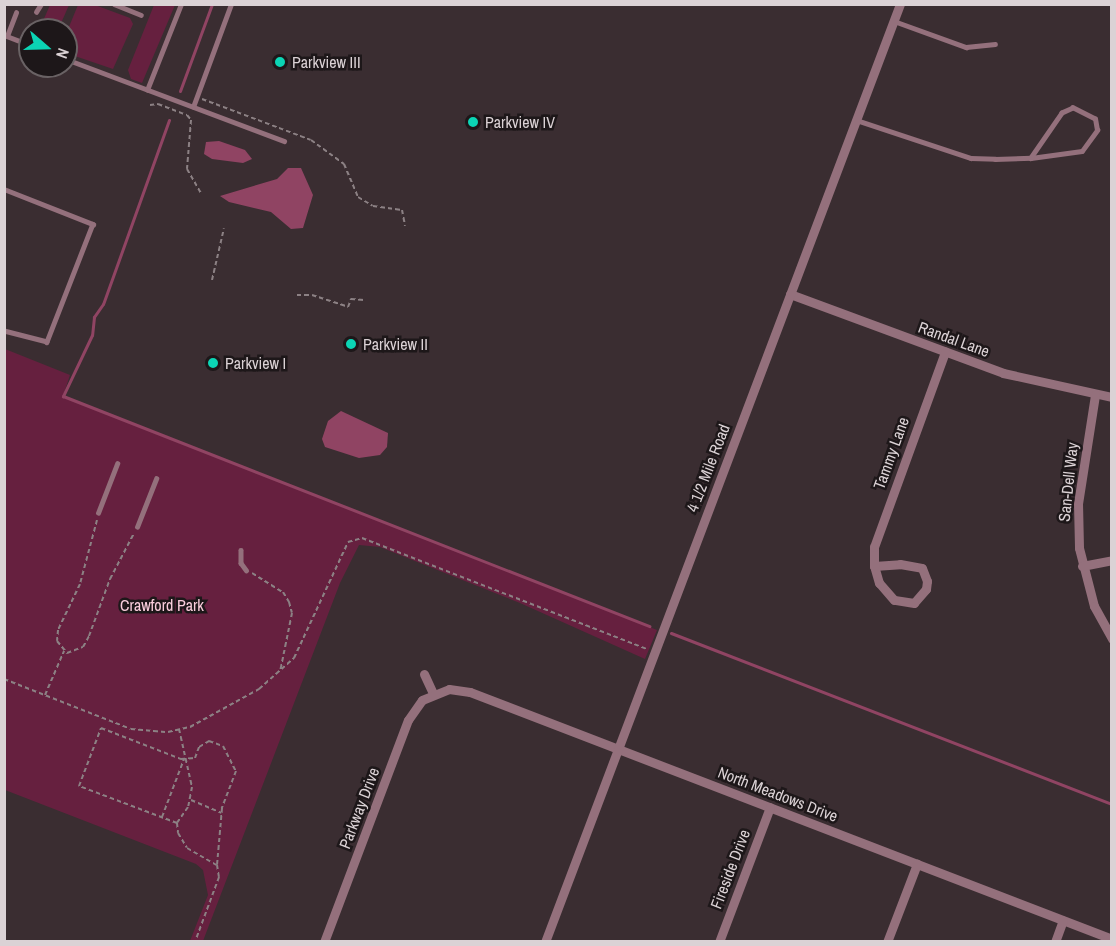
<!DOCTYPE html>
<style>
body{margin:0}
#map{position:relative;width:1116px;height:946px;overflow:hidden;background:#3a2d31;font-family:"Archivo Narrow",sans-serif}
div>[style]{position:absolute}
.green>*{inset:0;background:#66203f}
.water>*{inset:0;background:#904463}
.stream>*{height:3px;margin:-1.5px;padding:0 1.5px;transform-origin:1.5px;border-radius:1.5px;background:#904463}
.path>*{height:2px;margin-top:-1px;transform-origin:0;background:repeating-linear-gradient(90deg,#8c8184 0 4.5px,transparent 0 7.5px)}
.lane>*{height:4.5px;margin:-2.25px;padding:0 2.25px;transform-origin:2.25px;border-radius:2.25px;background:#94707c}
.street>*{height:9px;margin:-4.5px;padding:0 4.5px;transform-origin:4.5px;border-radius:4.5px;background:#94707c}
.dots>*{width:16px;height:16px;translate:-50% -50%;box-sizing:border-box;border:3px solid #1d1719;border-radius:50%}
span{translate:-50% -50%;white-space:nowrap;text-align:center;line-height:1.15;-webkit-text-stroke:5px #1d1719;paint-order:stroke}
.poi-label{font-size:16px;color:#dbd2d5}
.left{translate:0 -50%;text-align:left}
.street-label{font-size:16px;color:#dbd2d5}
.park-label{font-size:16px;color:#facddc}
.frame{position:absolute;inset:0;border:6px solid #dbd2d5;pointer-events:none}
.north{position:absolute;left:18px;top:18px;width:60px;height:60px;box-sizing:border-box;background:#1d1719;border:2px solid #696264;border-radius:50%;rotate:110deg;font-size:16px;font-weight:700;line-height:24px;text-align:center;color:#dbd2d5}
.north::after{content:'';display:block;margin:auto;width:21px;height:27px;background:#0bd5b5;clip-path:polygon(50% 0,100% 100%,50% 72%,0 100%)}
</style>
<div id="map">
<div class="green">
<div style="clip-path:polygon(50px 5px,69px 5px,58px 30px,39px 30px)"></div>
<div style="clip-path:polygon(78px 5px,95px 5px,130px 18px,133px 24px,113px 69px,66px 53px,66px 34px)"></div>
<div style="clip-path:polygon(154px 5px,175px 5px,142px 83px,131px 79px,128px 70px)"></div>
<div style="clip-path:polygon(5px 349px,70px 375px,63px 396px,657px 630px,645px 659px,520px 603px,380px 547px,359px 545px,340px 583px,203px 941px,190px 941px,208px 895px,203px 870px,196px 864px,5px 790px)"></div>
</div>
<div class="water">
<div style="clip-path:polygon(219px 141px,245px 150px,252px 159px,243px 163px,212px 159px,204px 154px,206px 142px)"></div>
<div style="clip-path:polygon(288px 168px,301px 168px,313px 195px,303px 228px,291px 229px,271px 212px,229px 202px,220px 196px,277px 179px)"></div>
<div style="clip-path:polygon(341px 411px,388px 433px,387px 447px,380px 455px,359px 458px,325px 447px,322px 439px,328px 421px)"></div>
</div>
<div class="stream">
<div style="left:180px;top:91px;width:93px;rotate:-69.8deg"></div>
<div style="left:169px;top:120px;width:195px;rotate:109.7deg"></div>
<div style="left:103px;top:304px;width:16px;rotate:125deg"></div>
<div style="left:94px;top:317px;width:18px;rotate:96deg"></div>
<div style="left:92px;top:335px;width:68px;rotate:115.4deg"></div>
<div style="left:63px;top:396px;width:630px;rotate:21.43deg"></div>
<div style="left:671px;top:633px;width:473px;rotate:21.2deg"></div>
</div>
<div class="path">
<div style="left:202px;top:99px;width:116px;rotate:20.6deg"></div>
<div style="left:311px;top:140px;width:41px;rotate:36deg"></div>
<div style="left:344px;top:164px;width:36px;rotate:67deg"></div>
<div style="left:358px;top:197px;width:17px;rotate:31deg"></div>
<div style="left:373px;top:206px;width:29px;rotate:8deg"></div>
<div style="left:402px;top:210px;width:16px;rotate:79deg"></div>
<div style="left:150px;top:105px;width:8px;rotate:-7deg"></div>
<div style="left:158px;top:104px;width:31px;rotate:21deg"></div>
<div style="left:187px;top:115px;width:6px;rotate:51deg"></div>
<div style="left:191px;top:120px;width:49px;rotate:94.7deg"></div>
<div style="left:187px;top:169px;width:28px;rotate:60deg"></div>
<div style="left:212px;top:280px;width:53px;rotate:-77deg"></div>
<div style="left:297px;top:295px;width:15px"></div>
<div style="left:312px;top:295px;width:38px;rotate:18deg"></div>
<div style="left:348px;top:307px;width:9px;rotate:-69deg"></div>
<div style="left:351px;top:299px;width:13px;rotate:4deg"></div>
<div style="left:97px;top:520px;width:66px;rotate:104.9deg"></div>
<div style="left:80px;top:584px;width:51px;rotate:115.6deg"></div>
<div style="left:58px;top:630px;width:11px;rotate:95deg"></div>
<div style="left:57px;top:641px;width:16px;rotate:50deg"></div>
<div style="left:67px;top:653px;width:17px;rotate:-21deg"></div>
<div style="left:83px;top:647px;width:13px;rotate:-61deg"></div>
<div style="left:89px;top:636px;width:61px;rotate:-69.8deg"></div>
<div style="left:110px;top:579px;width:52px;rotate:-62.4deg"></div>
<div style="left:252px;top:573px;width:36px;rotate:32deg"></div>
<div style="left:283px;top:592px;width:12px;rotate:59deg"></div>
<div style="left:289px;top:602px;width:11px;rotate:75deg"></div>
<div style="left:292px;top:613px;width:60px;rotate:101.5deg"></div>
<div style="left:4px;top:679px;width:136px;rotate:21.5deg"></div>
<div style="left:131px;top:729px;width:37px;rotate:5deg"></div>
<div style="left:168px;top:732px;width:23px;rotate:-13deg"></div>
<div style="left:190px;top:727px;width:79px;rotate:-28.8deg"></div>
<div style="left:259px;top:689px;width:47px;rotate:-41.5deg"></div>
<div style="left:294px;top:658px;width:128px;rotate:-65deg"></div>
<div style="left:348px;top:542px;width:15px;rotate:-16deg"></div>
<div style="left:362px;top:538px;width:306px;rotate:21.3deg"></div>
<div style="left:45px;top:695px;width:48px;rotate:-66.6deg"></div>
<div style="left:179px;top:729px;width:59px;rotate:77.4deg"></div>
<div style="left:192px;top:787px;width:20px;rotate:101deg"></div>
<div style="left:188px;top:807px;width:19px;rotate:125deg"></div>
<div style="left:177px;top:823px;width:10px;rotate:84deg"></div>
<div style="left:178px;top:833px;width:17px;rotate:59deg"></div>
<div style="left:187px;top:848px;width:34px;rotate:30deg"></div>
<div style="left:217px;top:865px;width:12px;rotate:81deg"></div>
<div style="left:219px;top:877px;width:69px;rotate:110.3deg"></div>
<div style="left:191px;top:800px;width:33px;rotate:23deg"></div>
<div style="left:162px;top:817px;width:62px;rotate:-69.2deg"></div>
<div style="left:177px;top:823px;width:105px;rotate:-159.3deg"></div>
<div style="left:79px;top:786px;width:62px;rotate:-69.2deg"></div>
<div style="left:101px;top:728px;width:86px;rotate:21.2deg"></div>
<div style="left:181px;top:759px;width:14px;rotate:-4deg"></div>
<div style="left:195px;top:758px;width:12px;rotate:-70deg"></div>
<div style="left:199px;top:747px;width:12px;rotate:-31deg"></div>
<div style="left:209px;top:741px;width:15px;rotate:20deg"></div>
<div style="left:223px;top:746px;width:28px;rotate:63deg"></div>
<div style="left:236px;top:771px;width:40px;rotate:111deg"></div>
<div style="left:222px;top:808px;width:57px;rotate:95deg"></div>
</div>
<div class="lane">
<div style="left:114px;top:4px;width:29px;rotate:22deg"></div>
<div style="left:36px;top:12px;width:9px;rotate:-58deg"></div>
<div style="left:894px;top:21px;width:77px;rotate:19.9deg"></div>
<div style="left:966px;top:47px;width:29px;rotate:-6deg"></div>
<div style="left:4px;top:35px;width:28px;rotate:21deg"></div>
<div style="left:7px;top:36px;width:25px;rotate:-69deg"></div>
<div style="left:66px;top:59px;width:233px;rotate:20.6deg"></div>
<div style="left:147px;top:90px;width:92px;rotate:-68.4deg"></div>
<div style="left:193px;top:107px;width:110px;rotate:-69.7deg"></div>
<div style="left:856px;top:120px;width:121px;rotate:18.3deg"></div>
<div style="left:971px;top:158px;width:24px;rotate:2deg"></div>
<div style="left:995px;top:159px;width:36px;rotate:-2deg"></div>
<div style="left:1031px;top:158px;width:51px;rotate:-7.8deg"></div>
<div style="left:1082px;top:151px;width:26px;rotate:-54deg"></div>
<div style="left:1097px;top:130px;width:11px;rotate:-100deg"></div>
<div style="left:1095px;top:119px;width:25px;rotate:-153deg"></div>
<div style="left:1073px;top:108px;width:12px;rotate:156deg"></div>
<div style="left:1062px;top:113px;width:55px;rotate:124.6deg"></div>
<div style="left:4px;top:189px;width:96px;rotate:21.5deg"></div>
<div style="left:93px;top:224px;width:127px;rotate:111.3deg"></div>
<div style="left:47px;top:342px;width:44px;rotate:-165.7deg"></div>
<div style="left:98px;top:513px;width:53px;rotate:-68.8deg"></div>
<div style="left:137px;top:527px;width:52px;rotate:-68.4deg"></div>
<div style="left:241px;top:550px;width:13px;rotate:90deg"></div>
<div style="left:241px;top:563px;width:9px;rotate:54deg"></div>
</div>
<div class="street">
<div style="left:790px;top:294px;width:227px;rotate:20.3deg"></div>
<div style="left:1003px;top:373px;width:112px;rotate:12.4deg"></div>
<div style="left:1095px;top:395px;width:109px;rotate:98.9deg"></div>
<div style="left:1078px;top:503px;width:45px;rotate:88.7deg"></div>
<div style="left:1079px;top:548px;width:60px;rotate:75.5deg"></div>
<div style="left:1094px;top:606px;width:38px;rotate:61deg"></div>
<div style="left:874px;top:566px;width:26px;rotate:-4deg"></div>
<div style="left:900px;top:564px;width:22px;rotate:10deg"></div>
<div style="left:922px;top:568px;width:14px;rotate:69deg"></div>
<div style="left:927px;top:581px;width:8px;rotate:97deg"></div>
<div style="left:926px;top:589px;width:18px;rotate:131deg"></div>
<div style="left:914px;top:603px;width:20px;rotate:-171deg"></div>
<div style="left:894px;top:600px;width:23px;rotate:-131deg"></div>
<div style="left:879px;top:583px;width:18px;rotate:-106deg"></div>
<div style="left:874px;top:566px;width:19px;rotate:-90deg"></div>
<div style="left:874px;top:547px;width:208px;rotate:-70deg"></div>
<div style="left:1082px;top:566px;width:31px;rotate:-11deg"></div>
<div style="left:424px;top:674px;width:21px;rotate:65deg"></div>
<div style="left:324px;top:942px;width:237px;rotate:-69.3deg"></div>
<div style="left:408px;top:720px;width:24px;rotate:-55deg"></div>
<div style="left:422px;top:700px;width:29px;rotate:-22deg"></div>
<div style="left:449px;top:689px;width:21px;rotate:8deg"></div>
<div style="left:470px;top:692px;width:688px;rotate:21.04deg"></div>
<div style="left:545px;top:942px;width:1003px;rotate:-69.27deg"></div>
<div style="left:719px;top:942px;width:144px;rotate:-69.3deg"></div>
<div style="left:887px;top:942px;width:84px;rotate:-69deg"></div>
<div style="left:1055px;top:942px;width:23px;rotate:-70deg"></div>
</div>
<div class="dots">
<div style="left:280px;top:62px;background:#0bd5b5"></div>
<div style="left:473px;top:122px;background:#0bd5b5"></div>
<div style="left:351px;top:344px;background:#0bd5b5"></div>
<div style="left:213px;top:363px;background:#0bd5b5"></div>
</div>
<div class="poi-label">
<span class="left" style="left:292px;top:62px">Parkview III</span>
<span class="left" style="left:485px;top:122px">Parkview IV</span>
<span class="left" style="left:363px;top:344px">Parkview II</span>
<span class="left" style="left:225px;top:363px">Parkview I</span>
</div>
<div class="street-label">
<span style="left:954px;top:339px;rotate:20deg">Randal Lane</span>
<span style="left:891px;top:453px;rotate:-70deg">Tammy Lane</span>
<span style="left:708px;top:468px;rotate:-69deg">4 1/2 Mile Road</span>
<span style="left:1068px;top:482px;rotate:-84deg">San-Dell Way</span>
<span style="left:778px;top:794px;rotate:21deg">North Meadows Drive</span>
<span style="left:359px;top:808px;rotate:-69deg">Parkway Drive</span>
<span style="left:730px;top:869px;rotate:-69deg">Fireside Drive</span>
</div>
<div class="park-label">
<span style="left:162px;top:605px">Crawford Park</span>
</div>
<div class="frame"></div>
<div class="north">N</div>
</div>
